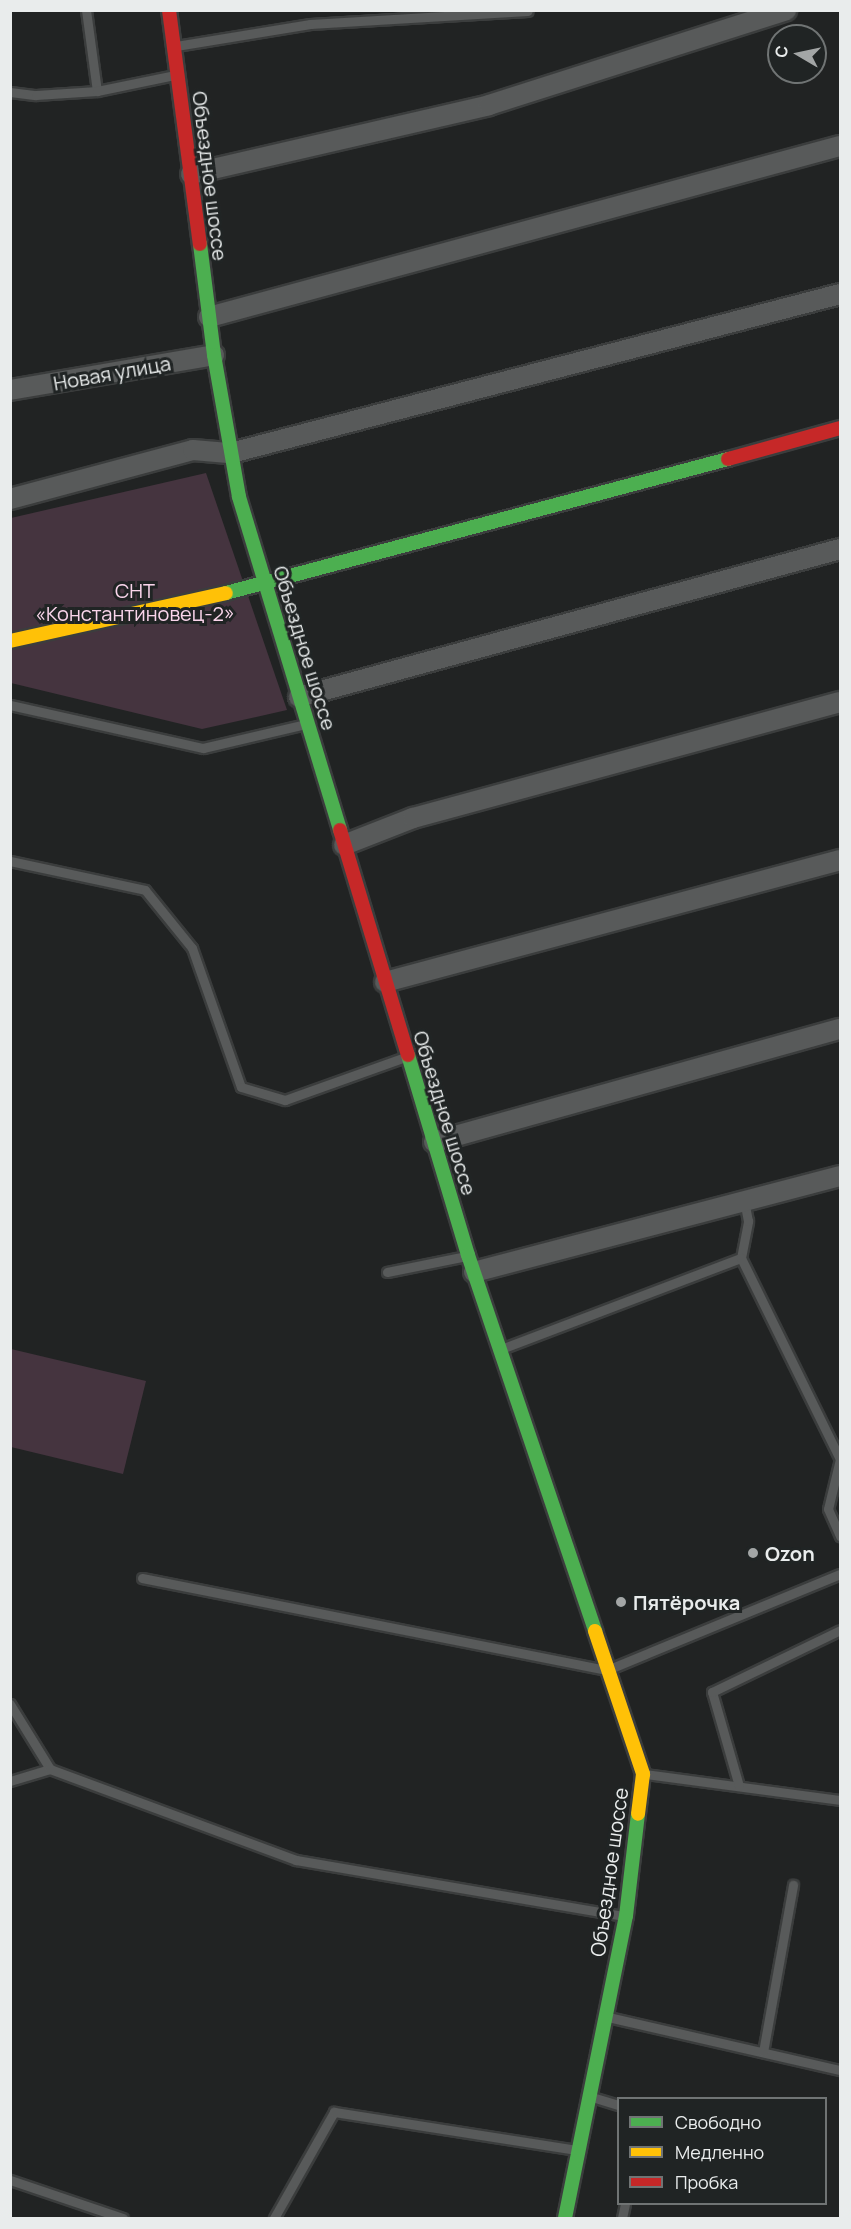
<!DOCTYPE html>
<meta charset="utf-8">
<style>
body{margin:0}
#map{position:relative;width:851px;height:2229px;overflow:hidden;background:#212323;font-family:Manrope,sans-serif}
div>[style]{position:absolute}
.green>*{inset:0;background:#45343f}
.roads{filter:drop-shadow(2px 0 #3b3d3d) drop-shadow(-2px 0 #3b3d3d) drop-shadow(0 2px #3b3d3d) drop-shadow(0 -2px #3b3d3d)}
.lane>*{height:9px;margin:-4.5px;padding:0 4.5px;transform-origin:4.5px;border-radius:4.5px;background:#585a5a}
.street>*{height:20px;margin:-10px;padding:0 10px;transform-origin:10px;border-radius:10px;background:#585a5a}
.fast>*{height:14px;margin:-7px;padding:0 7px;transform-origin:7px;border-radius:7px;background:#4caf50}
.slow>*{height:14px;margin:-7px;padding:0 7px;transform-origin:7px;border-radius:7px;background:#ffc107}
.jam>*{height:14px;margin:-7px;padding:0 7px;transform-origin:7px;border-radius:7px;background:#c62828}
.dots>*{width:16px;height:16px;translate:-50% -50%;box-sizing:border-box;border:3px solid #202424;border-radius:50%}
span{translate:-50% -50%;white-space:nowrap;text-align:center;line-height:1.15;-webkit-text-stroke:6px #202424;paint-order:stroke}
.street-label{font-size:20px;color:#e9ecec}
.park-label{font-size:20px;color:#fad5eb}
.poi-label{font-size:20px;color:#e9ecec;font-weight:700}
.left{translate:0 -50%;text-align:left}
.frame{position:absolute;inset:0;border:12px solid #e9ecec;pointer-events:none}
.legend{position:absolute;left:617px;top:2097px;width:210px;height:108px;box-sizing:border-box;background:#202424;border:2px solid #707474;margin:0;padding:8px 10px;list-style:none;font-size:18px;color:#e9ecec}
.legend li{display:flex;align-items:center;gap:12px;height:30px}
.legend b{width:30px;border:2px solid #707474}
.north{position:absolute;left:767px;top:24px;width:60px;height:60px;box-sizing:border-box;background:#202424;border:2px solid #707474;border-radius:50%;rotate:279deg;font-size:16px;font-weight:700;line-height:24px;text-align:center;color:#e9ecec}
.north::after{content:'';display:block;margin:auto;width:21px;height:27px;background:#a3a6a6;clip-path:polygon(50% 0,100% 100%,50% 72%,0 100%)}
</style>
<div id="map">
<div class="green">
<div style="clip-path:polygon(206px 473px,287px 710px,202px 729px,11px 683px,11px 518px)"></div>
<div style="clip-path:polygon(11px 1349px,146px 1381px,123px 1474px,11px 1447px)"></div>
</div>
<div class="roads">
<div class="lane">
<div style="left:86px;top:10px;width:82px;rotate:82.3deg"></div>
<div style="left:176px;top:46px;width:136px;rotate:-9.3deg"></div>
<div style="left:310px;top:24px;width:218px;rotate:-3.4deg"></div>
<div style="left:10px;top:92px;width:26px;rotate:7deg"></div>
<div style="left:36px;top:95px;width:61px;rotate:-3.8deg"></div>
<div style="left:97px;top:91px;width:80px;rotate:-11.6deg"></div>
<div style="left:10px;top:705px;width:198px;rotate:12.6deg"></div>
<div style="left:203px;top:748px;width:105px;rotate:-13.2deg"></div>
<div style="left:10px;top:861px;width:138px;rotate:12.1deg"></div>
<div style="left:145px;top:890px;width:75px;rotate:51deg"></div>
<div style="left:192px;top:948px;width:147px;rotate:70.6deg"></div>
<div style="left:241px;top:1087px;width:46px;rotate:16.5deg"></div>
<div style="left:285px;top:1100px;width:127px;rotate:-19.7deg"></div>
<div style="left:741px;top:1258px;width:38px;rotate:-79deg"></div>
<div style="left:748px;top:1221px;width:20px;rotate:-101deg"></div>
<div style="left:387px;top:1272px;width:81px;rotate:-11.4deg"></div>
<div style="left:501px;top:1349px;width:257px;rotate:-20.8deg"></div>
<div style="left:741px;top:1258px;width:224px;rotate:63.8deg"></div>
<div style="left:840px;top:1459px;width:51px;rotate:103.5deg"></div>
<div style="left:828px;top:1509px;width:30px;rotate:66deg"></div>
<div style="left:142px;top:1578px;width:474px;rotate:11.2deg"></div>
<div style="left:607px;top:1670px;width:252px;rotate:-22.4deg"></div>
<div style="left:10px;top:1704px;width:76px;rotate:58.4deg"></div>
<div style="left:645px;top:1774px;width:197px;rotate:7.6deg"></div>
<div style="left:10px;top:1781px;width:42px;rotate:-16.7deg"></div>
<div style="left:50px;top:1769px;width:262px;rotate:20.3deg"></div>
<div style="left:296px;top:1860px;width:333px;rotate:9.7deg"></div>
<div style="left:739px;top:1786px;width:98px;rotate:-106deg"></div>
<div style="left:712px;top:1692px;width:142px;rotate:-25.8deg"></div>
<div style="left:608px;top:2017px;width:238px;rotate:12.9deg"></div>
<div style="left:763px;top:2052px;width:170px;rotate:-79.8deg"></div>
<div style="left:592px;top:2097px;width:27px;rotate:17deg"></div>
<div style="left:10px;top:2180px;width:119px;rotate:18.6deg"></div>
<div style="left:274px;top:2218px;width:122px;rotate:-60.5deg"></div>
<div style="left:334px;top:2112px;width:246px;rotate:8.9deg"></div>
<div style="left:622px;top:2218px;width:14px;rotate:-78deg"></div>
</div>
<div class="street">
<div style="left:191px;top:174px;width:306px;rotate:-13deg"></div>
<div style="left:489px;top:105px;width:312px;rotate:-17.7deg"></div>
<div style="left:209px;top:317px;width:654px;rotate:-15.16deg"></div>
<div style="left:10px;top:390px;width:207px;rotate:-9.7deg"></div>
<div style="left:10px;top:499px;width:189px;rotate:-15deg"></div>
<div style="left:193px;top:450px;width:38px;rotate:5deg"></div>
<div style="left:231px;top:453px;width:629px;rotate:-14.63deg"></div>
<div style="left:299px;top:697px;width:561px;rotate:-15.3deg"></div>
<div style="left:344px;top:845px;width:74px;rotate:-21.4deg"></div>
<div style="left:413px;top:818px;width:442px;rotate:-15.2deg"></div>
<div style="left:385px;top:982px;width:471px;rotate:-15deg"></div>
<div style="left:434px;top:1142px;width:421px;rotate:-15.6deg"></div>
<div style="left:474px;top:1272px;width:378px;rotate:-14.7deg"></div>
</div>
<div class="fast">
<div style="left:200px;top:244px;width:112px;rotate:82.8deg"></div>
<div style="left:214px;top:355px;width:144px;rotate:80deg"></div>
<div style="left:239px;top:497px;width:348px;rotate:73.1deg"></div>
<div style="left:226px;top:593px;width:520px;rotate:-14.95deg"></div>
<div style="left:408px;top:1055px;width:209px;rotate:73.3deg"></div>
<div style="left:468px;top:1255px;width:397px;rotate:71.3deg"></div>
<div style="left:565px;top:2218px;width:308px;rotate:-78.6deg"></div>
<div style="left:626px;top:1916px;width:103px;rotate:-83.3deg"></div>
</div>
<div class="slow">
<div style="left:10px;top:641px;width:221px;rotate:-12.5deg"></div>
<div style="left:595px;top:1631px;width:151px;rotate:71.4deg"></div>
<div style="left:643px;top:1774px;width:40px;rotate:97.1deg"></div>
</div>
<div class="jam">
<div style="left:169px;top:10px;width:236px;rotate:82.5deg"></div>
<div style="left:728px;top:459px;width:116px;rotate:-15.5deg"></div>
<div style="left:340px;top:830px;width:235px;rotate:73.2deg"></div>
</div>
</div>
<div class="dots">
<div style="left:753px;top:1553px;background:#a3a6a6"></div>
<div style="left:621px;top:1602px;background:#a3a6a6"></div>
</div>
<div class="street-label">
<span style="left:210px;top:176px;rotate:83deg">Объездное шоссе</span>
<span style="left:112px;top:373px;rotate:-10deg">Новая улица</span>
<span style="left:305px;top:648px;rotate:73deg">Объездное шоссе</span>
<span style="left:445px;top:1113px;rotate:73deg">Объездное шоссе</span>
<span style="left:609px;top:1872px;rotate:-82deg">Объездное шоссе</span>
</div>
<div class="park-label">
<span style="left:135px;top:602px">СНТ<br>«Константиновец-2»</span>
</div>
<div class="poi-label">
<span class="left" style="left:765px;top:1553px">Ozon</span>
<span class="left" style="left:633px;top:1602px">Пятёрочка</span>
</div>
<div class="frame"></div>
<ul class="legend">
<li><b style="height:8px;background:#4caf50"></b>Свободно</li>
<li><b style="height:8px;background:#ffc107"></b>Медленно</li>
<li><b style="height:8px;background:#c62828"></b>Пробка</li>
</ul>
<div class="north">С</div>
</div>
